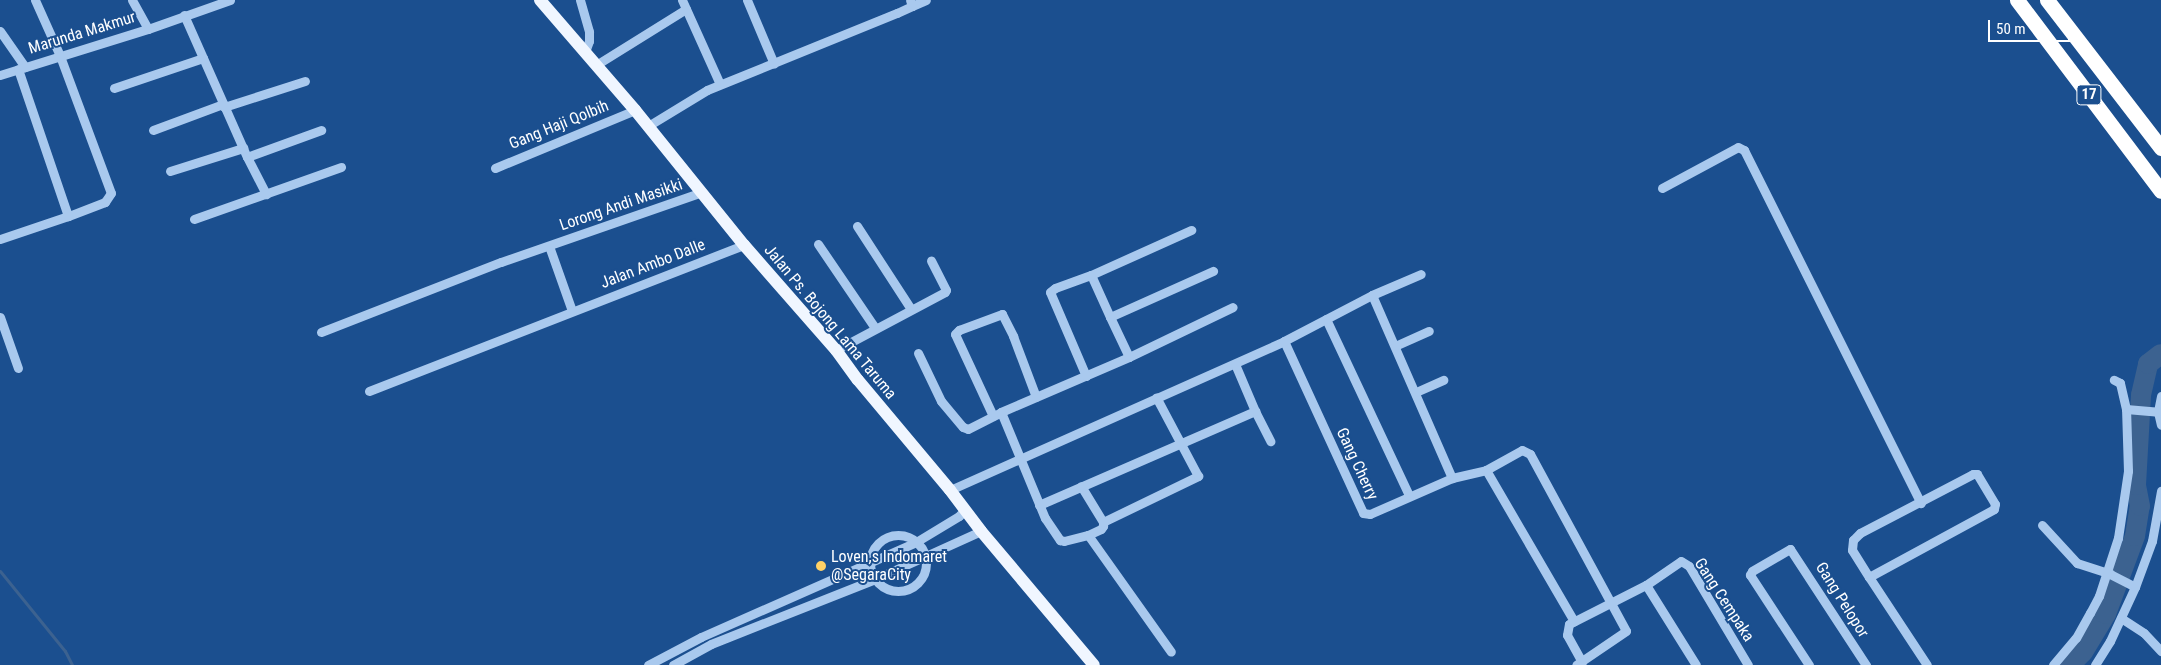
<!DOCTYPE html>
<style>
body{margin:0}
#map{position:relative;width:2161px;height:665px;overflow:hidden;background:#1b4f8f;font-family:"Roboto Condensed",sans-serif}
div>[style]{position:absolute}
.stream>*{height:3px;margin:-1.5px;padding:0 1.5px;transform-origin:1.5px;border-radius:1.5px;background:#3c6290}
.river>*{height:20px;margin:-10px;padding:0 10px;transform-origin:10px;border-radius:10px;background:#3c6290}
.minor>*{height:9px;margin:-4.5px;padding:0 4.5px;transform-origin:4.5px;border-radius:4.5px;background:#a9c9ee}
.minor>.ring{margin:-4.5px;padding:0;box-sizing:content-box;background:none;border:9px solid #a9c9ee;border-radius:50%}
.major>*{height:12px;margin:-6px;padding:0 6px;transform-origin:6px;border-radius:6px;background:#f0f6ff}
.highway>*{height:15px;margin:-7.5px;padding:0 7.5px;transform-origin:7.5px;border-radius:7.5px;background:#fff}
.dots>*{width:14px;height:14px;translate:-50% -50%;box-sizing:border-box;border:2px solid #1b4f8f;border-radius:50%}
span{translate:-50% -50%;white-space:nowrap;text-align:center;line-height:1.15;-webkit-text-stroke:4px #1b4f8f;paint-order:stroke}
.shield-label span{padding:1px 4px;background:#1b4f8f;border:1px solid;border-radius:4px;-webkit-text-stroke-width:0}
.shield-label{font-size:15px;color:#fff;font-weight:700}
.street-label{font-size:16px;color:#fff}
.poi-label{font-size:16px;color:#fff}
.left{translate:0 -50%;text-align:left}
.scale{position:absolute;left:1988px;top:20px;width:82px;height:22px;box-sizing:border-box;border:2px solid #fff;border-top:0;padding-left:6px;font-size:15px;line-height:18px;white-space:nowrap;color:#fff;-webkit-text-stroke:4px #1b4f8f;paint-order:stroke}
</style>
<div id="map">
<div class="stream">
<div style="left:0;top:571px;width:103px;rotate:50.9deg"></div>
<div style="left:65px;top:651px;width:16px;rotate:63deg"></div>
</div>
<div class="river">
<div style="left:2070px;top:665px;width:18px;rotate:-45deg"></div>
<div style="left:2083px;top:652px;width:44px;rotate:-58.8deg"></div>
<div style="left:2106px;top:614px;width:83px;rotate:-69.6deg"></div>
<div style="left:2135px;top:536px;width:30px;rotate:-81deg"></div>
<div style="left:2140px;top:506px;width:21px;rotate:-101deg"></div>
<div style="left:2136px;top:485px;width:90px;rotate:-86.8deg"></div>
<div style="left:2141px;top:395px;width:32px;rotate:-77deg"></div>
<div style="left:2148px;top:364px;width:16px;rotate:-38deg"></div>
</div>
<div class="minor">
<div style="left:35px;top:0;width:61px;rotate:65.9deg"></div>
<div style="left:60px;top:56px;width:146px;rotate:69.6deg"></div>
<div style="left:111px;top:193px;width:11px;rotate:124deg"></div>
<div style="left:105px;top:202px;width:40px;rotate:159deg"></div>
<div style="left:132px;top:0;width:33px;rotate:61deg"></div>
<div style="left:580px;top:0;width:33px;rotate:74deg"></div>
<div style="left:589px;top:32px;width:9px;rotate:90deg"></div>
<div style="left:589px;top:41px;width:12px;rotate:110deg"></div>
<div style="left:682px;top:0;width:92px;rotate:65.7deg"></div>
<div style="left:747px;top:0;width:69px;rotate:67.1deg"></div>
<div style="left:912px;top:6px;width:15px;rotate:-23deg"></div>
<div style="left:184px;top:15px;width:155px;rotate:66.1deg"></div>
<div style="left:247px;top:157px;width:79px;rotate:-20deg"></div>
<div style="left:0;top:31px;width:44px;rotate:55.2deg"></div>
<div style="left:596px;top:65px;width:106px;rotate:-31.9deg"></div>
<div style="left:0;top:75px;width:155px;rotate:-17.3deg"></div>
<div style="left:148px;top:29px;width:87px;rotate:-19.5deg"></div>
<div style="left:114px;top:88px;width:94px;rotate:-18.6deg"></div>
<div style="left:224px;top:107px;width:85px;rotate:-17.8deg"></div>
<div style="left:648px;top:126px;width:69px;rotate:-31.4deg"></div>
<div style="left:707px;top:90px;width:205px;rotate:-22.1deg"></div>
<div style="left:897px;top:13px;width:17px;rotate:-25deg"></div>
<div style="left:912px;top:6px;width:6px;rotate:-108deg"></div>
<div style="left:153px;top:130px;width:75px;rotate:-20.4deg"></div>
<div style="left:247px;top:157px;width:42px;rotate:62.8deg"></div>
<div style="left:495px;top:168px;width:152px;rotate:-22.5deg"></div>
<div style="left:170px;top:171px;width:77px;rotate:-17.5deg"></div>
<div style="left:1662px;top:188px;width:86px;rotate:-28.3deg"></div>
<div style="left:1738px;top:147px;width:7px;rotate:27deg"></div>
<div style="left:1744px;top:150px;width:395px;rotate:63.4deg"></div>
<div style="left:194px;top:219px;width:156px;rotate:-19.5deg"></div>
<div style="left:857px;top:226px;width:99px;rotate:57deg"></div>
<div style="left:0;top:239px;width:72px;rotate:-18.7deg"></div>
<div style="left:68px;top:216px;width:155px;rotate:-108.8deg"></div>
<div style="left:818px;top:244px;width:102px;rotate:55.8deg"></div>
<div style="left:549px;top:246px;width:69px;rotate:70.5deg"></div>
<div style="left:1372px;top:295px;width:200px;rotate:66.4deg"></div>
<div style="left:0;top:317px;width:54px;rotate:70.6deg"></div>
<div style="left:1110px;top:317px;width:46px;rotate:-114.3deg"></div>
<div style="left:1091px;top:275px;width:110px;rotate:-24.2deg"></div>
<div style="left:1326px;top:319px;width:195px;rotate:64.8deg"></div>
<div style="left:321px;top:332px;width:193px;rotate:-21.3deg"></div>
<div style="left:501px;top:262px;width:213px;rotate:-19.2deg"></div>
<div style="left:1284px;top:341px;width:189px;rotate:65.3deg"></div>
<div style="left:1363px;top:513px;width:7px;rotate:8deg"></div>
<div style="left:1370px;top:514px;width:90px;rotate:-23.7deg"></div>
<div style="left:1452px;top:478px;width:35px;rotate:-13deg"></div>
<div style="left:1486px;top:470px;width:41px;rotate:-29.1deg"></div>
<div style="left:1522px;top:450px;width:9px;rotate:27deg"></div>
<div style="left:1530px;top:454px;width:201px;rotate:61.5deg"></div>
<div style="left:1626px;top:631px;width:60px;rotate:145.8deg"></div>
<div style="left:1395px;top:346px;width:37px;rotate:-24deg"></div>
<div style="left:836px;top:350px;width:123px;rotate:-28deg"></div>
<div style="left:945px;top:292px;width:2px;rotate:-63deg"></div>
<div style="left:946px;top:290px;width:33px;rotate:-117deg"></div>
<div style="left:918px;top:353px;width:53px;rotate:64.4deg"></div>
<div style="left:941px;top:401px;width:34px;rotate:50deg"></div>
<div style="left:963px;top:427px;width:5px;rotate:22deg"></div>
<div style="left:968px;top:429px;width:37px;rotate:-27deg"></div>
<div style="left:1001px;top:412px;width:139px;rotate:-23.3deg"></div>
<div style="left:1129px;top:357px;width:115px;rotate:-25.7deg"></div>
<div style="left:1129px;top:357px;width:44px;rotate:-115.4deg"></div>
<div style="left:1110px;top:317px;width:113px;rotate:-24.1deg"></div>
<div style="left:1086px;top:376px;width:91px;rotate:-113.2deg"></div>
<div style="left:1050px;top:292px;width:6px;rotate:-39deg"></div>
<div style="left:1055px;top:288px;width:38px;rotate:-20deg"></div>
<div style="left:369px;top:391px;width:402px;rotate:-21.3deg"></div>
<div style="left:1416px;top:392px;width:30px;rotate:-24deg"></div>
<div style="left:2161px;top:396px;width:16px;rotate:101deg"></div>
<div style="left:2158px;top:412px;width:13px;rotate:77deg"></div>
<div style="left:2126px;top:409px;width:32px;rotate:5deg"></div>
<div style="left:1255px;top:411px;width:34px;rotate:63deg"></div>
<div style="left:1001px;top:412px;width:115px;rotate:67.5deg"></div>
<div style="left:1045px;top:518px;width:27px;rotate:56deg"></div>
<div style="left:1060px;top:540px;width:4px;rotate:14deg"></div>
<div style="left:1064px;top:541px;width:25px;rotate:-14deg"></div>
<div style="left:1088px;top:535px;width:14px;rotate:-25deg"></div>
<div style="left:1101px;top:529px;width:4px;rotate:-56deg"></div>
<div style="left:1103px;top:526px;width:4px;rotate:-90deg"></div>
<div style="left:1103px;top:522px;width:42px;rotate:-121.4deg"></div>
<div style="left:993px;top:416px;width:90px;rotate:-114.9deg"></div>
<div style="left:955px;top:334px;width:6px;rotate:-45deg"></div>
<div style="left:959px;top:330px;width:46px;rotate:-20.4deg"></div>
<div style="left:1002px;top:314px;width:25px;rotate:63deg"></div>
<div style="left:1013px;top:336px;width:65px;rotate:69.3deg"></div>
<div style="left:1486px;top:470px;width:175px;rotate:59.8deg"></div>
<div style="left:950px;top:490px;width:366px;rotate:-24deg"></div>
<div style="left:1284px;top:341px;width:99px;rotate:-27.6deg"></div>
<div style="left:1372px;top:295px;width:53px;rotate:-23.2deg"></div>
<div style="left:1039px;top:505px;width:236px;rotate:-23.5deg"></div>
<div style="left:1255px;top:411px;width:51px;rotate:-113.1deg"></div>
<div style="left:1103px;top:522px;width:106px;rotate:-25.8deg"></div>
<div style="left:1198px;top:476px;width:89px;rotate:-118deg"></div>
<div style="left:2042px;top:525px;width:52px;rotate:47.4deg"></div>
<div style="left:2077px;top:563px;width:35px;rotate:18deg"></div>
<div style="left:2110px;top:574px;width:28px;rotate:27deg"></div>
<div style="left:1088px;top:535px;width:143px;rotate:54.6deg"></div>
<div class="ring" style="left:870px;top:535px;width:47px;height:47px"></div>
<div style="left:1869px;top:577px;width:142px;rotate:-28.5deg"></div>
<div style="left:1994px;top:509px;width:5px;rotate:-79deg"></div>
<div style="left:1995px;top:504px;width:35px;rotate:-121deg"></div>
<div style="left:1977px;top:474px;width:4px;rotate:180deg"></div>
<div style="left:1973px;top:474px;width:127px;rotate:152.4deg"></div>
<div style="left:1860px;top:533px;width:10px;rotate:135deg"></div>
<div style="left:1853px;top:540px;width:10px;rotate:96deg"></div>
<div style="left:1852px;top:550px;width:32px;rotate:58deg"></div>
<div style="left:1869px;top:577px;width:105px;rotate:56.6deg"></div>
<div style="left:1646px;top:585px;width:94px;rotate:58deg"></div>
<div style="left:2121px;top:618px;width:27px;rotate:33deg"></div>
<div style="left:2144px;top:633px;width:25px;rotate:47deg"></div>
<div style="left:1582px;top:662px;width:31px;rotate:-119deg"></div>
<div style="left:1567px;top:635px;width:11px;rotate:-80deg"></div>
<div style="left:1569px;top:624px;width:86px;rotate:-26.9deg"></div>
<div style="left:1646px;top:585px;width:42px;rotate:-34.4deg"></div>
<div style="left:1681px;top:561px;width:9px;rotate:32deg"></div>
<div style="left:1689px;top:566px;width:115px;rotate:59.2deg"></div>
<div style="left:648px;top:665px;width:60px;rotate:-27.8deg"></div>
<div style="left:701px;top:637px;width:235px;rotate:-23.8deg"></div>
<div style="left:916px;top:542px;width:50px;rotate:-31.2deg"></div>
<div style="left:959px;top:516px;width:9px;rotate:-49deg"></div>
<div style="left:673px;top:665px;width:43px;rotate:-28.9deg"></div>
<div style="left:711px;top:644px;width:176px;rotate:-21.6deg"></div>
<div style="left:875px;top:579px;width:116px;rotate:-24.4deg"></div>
<div style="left:1809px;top:665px;width:108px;rotate:-123.2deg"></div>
<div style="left:1750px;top:575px;width:4px;rotate:-63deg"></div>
<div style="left:1752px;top:571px;width:44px;rotate:-30.1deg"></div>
<div style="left:1790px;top:549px;width:139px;rotate:56.8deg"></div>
<div style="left:2053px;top:665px;width:35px;rotate:-50deg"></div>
<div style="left:2076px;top:638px;width:29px;rotate:-61deg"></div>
<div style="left:2090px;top:613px;width:19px;rotate:-62deg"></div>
<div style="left:2099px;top:596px;width:61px;rotate:-71.9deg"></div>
<div style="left:2118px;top:538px;width:68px;rotate:-81.5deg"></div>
<div style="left:2128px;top:471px;width:62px;rotate:-91.8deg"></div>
<div style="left:2126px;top:409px;width:27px;rotate:-103deg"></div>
<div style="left:2120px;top:383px;width:7px;rotate:-153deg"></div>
<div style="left:2095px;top:665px;width:28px;rotate:-58deg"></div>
<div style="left:2110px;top:641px;width:60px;rotate:-65.2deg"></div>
<div style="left:2135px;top:587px;width:49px;rotate:-69.7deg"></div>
<div style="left:2152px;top:541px;width:51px;rotate:-79.8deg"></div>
</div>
<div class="major">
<div style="left:540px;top:0;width:145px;rotate:49.2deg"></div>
<div style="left:635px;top:110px;width:174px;rotate:51.1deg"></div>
<div style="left:744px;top:245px;width:140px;rotate:48.8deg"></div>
<div style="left:836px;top:350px;width:37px;rotate:54deg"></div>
<div style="left:858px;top:380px;width:143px;rotate:50.1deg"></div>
<div style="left:950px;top:490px;width:51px;rotate:52.9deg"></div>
<div style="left:981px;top:531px;width:175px;rotate:49.9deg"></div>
</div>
<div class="highway">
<div style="left:2017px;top:0;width:239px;rotate:53deg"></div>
<div style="left:2047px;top:0;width:187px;rotate:52.4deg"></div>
</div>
<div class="dots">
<div style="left:821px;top:566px;background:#ffd166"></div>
</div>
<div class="shield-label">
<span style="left:2089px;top:95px">17</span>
</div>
<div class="street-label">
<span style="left:82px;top:33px;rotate:-17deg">Marunda Makmur</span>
<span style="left:559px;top:125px;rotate:-22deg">Gang Haji Qolbih</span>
<span style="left:621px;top:205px;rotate:-19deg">Lorong Andi Masikki</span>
<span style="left:653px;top:264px;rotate:-21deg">Jalan Ambo Dalle</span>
<span style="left:830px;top:322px;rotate:50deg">Jalan Ps. Bojong Lama Taruma</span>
<span style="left:1357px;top:464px;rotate:65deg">Gang Cherry</span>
<span style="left:1724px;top:600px;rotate:57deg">Gang Cempaka</span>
<span style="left:1842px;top:600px;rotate:58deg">Gang Pelopor</span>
</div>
<div class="poi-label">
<span class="left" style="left:831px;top:566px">Loven,s Indomaret<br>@SegaraCity</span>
</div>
<div class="scale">50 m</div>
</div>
